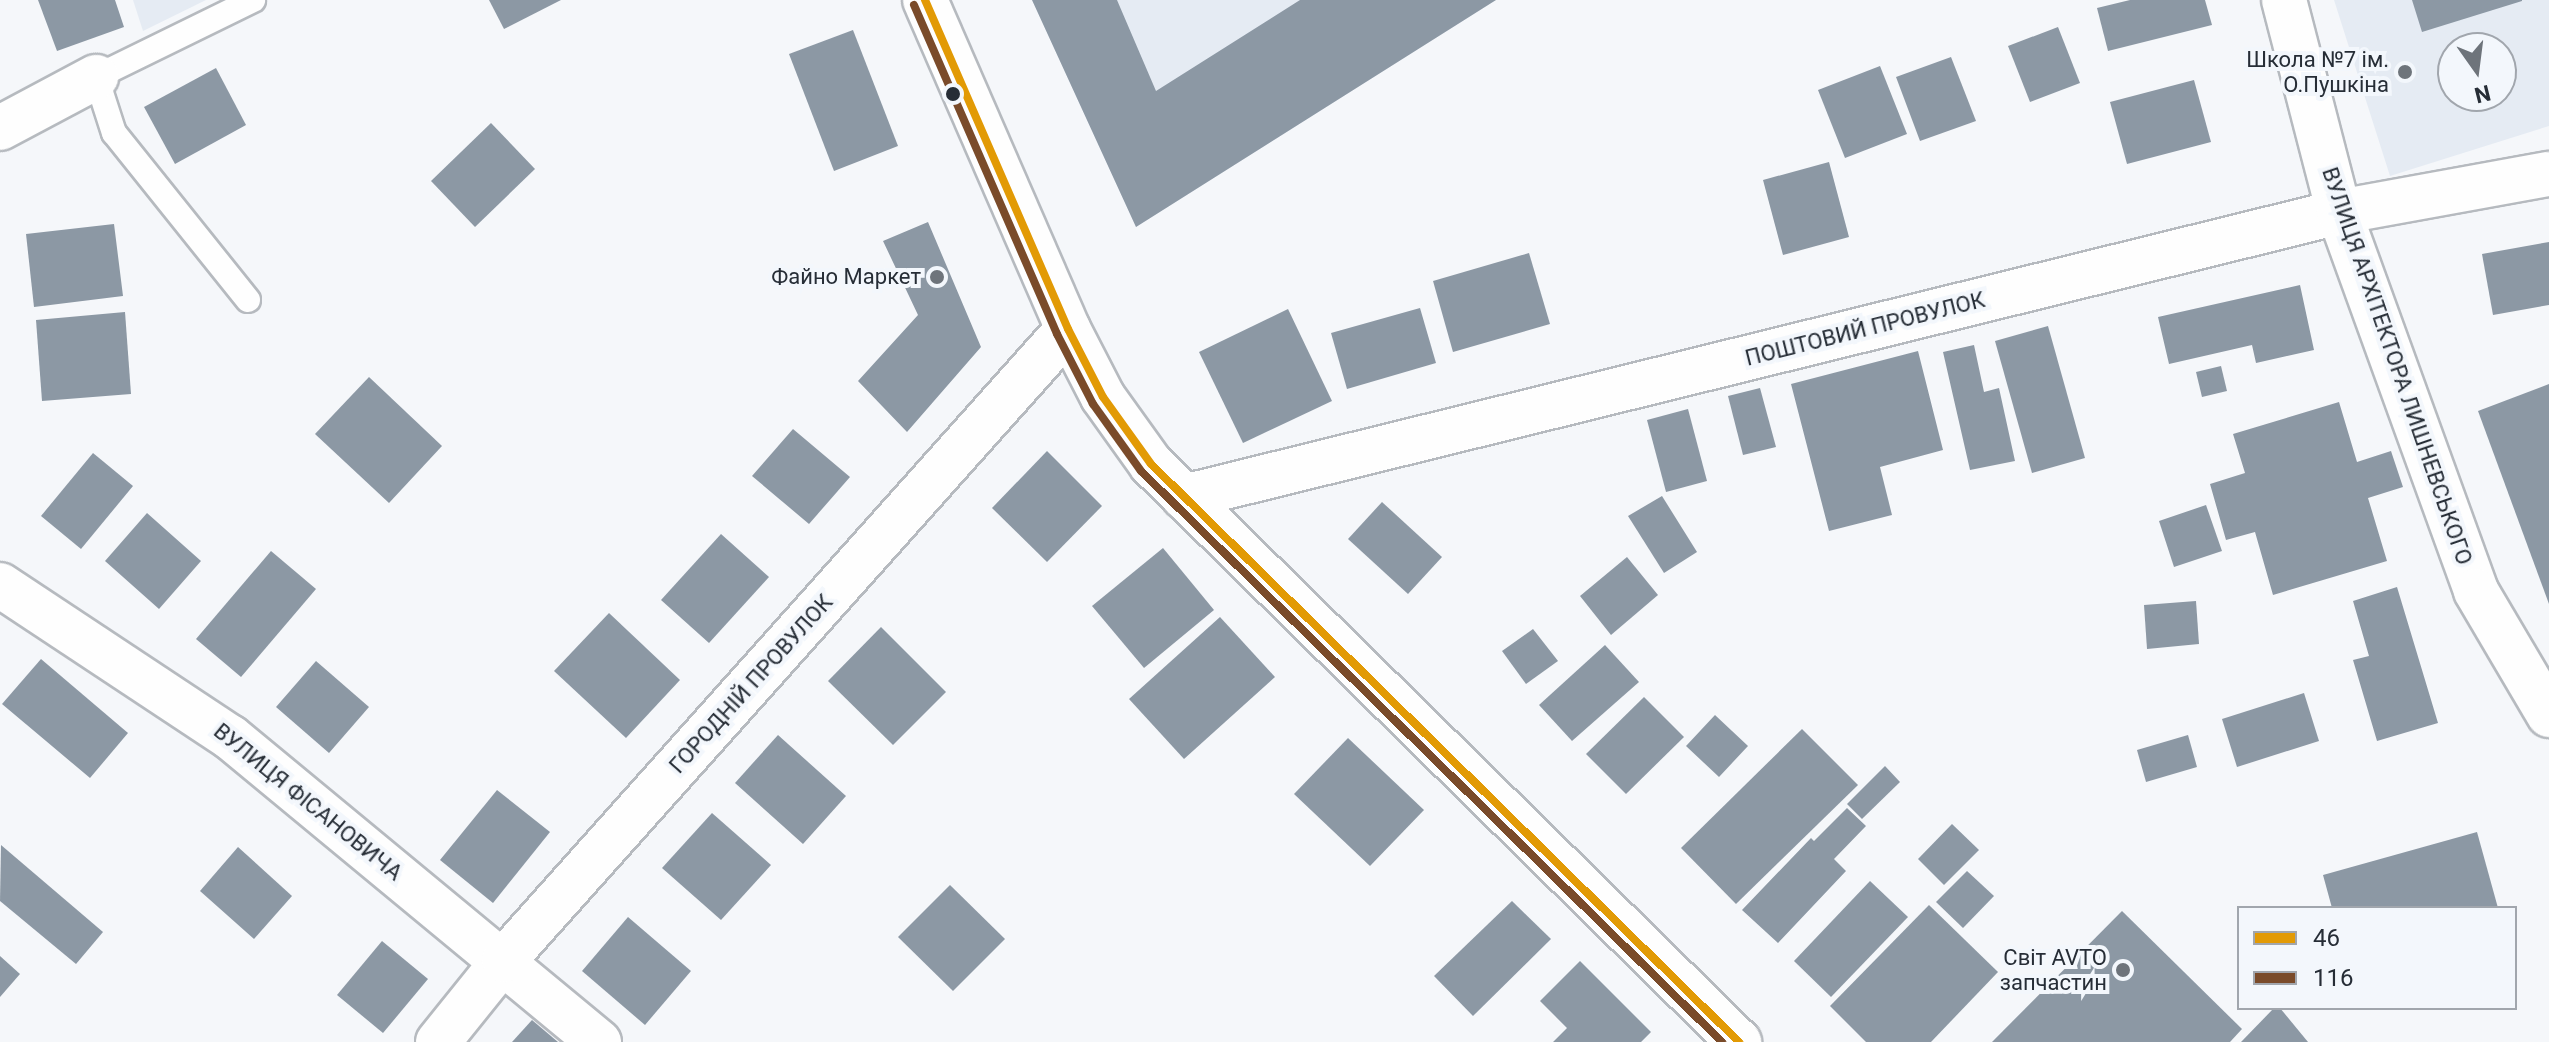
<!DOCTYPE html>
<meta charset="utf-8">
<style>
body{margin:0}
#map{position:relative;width:2549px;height:1042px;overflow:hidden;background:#f5f7fa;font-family:Roboto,sans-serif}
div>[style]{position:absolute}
.built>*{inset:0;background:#e5ebf3}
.building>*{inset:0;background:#8c98a4}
.roads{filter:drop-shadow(2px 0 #b6babf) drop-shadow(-2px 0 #b6babf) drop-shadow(0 2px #b6babf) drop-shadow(0 -2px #b6babf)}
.lane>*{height:24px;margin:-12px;padding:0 12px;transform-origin:12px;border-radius:12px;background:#fefefe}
.street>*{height:44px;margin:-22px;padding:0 22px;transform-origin:22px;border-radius:22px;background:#fefefe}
.primary>*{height:44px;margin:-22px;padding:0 22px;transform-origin:22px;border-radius:22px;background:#fefefe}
.bus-1>*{height:8px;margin:-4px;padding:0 4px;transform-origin:4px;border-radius:4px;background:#e29a05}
.bus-2>*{height:8px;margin:-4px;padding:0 4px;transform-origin:4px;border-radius:4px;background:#7a4b2a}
.dots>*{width:22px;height:22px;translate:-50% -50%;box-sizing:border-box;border:4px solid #f3f7fc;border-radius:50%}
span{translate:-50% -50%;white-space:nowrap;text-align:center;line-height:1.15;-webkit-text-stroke:8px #f3f7fc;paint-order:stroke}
.poi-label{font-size:22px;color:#262d36}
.right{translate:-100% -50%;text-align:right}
.street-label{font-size:22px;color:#262d36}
.legend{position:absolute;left:2237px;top:906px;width:280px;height:104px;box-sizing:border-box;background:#f3f7fc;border:2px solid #a1a6ad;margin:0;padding:10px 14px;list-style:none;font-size:24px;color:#262d36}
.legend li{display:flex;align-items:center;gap:16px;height:40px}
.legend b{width:40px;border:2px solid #a1a6ad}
.north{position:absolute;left:2437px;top:32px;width:80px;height:80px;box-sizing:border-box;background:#f3f7fc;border:2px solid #a1a6ad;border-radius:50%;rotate:166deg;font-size:22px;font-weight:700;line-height:32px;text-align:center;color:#262d36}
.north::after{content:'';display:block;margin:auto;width:28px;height:36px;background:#6e747b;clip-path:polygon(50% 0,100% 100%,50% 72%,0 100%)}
</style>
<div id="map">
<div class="built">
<div style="clip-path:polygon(133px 0,206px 0,143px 31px)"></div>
<div style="clip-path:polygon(1032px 0,1496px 0,1136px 227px)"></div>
<div style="clip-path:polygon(evenodd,2334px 0,2549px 0,2549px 126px,2390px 176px,2334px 0,2453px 48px,2501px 48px,2501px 96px,2453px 96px,2453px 48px)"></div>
</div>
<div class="building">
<div style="clip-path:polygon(38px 0,115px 0,124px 27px,57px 51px)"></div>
<div style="clip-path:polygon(489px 0,561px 0,504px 29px)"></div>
<div style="clip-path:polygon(1032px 0,1117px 0,1156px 91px,1300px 0,1496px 0,1136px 227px)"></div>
<div style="clip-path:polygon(2130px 0,2205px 0,2212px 25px,2108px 51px,2097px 8px)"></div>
<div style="clip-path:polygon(2412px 0,2522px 0,2522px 1px,2422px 32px)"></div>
<div style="clip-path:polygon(2058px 27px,2080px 83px,2030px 102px,2008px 46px)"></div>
<div style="clip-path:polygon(853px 30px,898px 146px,834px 171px,789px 54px)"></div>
<div style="clip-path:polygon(1951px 57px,1976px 121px,1920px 141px,1896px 77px)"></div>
<div style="clip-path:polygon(1880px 66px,1907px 134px,1845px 158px,1818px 90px)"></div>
<div style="clip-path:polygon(216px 68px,246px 125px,175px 164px,144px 107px)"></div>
<div style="clip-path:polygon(2194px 80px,2211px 142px,2127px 164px,2110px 102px)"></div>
<div style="clip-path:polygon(491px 123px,535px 169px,475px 227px,431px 181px)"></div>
<div style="clip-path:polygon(1829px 162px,1849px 237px,1783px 255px,1763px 180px)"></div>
<div style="clip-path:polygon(928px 222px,981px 347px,907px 432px,858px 381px,918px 315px,883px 241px)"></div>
<div style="clip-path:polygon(114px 224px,123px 296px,34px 307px,26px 234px)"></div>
<div style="clip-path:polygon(2549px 242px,2549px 305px,2493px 315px,2482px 254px)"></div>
<div style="clip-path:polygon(1529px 253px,1550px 324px,1453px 352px,1433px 281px)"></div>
<div style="clip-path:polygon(2300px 285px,2314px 350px,2256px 363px,2252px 345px,2169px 364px,2158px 317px)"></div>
<div style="clip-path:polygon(1420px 308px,1436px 363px,1347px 389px,1331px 333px)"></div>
<div style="clip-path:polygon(1288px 309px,1332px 401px,1243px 443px,1199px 352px)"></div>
<div style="clip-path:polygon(125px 312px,131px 394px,42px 401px,36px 320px)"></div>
<div style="clip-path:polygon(2048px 326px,2085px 458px,2032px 473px,1995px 341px)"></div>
<div style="clip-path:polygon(1974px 345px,1984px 392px,1999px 388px,2015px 461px,1970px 470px,1943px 352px)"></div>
<div style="clip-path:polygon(1918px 351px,1943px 450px,1880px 467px,1892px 515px,1829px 531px,1791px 384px)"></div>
<div style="clip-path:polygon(2221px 366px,2227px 391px,2202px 397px,2196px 372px)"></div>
<div style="clip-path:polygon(369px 377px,442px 446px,389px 503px,315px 434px)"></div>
<div style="clip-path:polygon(2549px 384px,2549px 604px,2478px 411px)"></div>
<div style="clip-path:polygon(1760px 388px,1776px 447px,1743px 455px,1728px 396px)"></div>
<div style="clip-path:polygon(2339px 402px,2357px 462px,2391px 451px,2403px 487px,2368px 498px,2387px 561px,2273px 595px,2255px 532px,2226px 540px,2210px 484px,2245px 473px,2233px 434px)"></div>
<div style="clip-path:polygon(1688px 409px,1707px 481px,1666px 492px,1647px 420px)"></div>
<div style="clip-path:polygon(793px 429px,850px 477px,809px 524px,752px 476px)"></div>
<div style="clip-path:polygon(1047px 451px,1102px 506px,1047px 562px,992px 508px)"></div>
<div style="clip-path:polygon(93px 453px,133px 486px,81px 549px,41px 516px)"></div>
<div style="clip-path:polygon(1662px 496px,1697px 552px,1664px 573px,1628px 516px)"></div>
<div style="clip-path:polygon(1382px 502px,1442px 557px,1408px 594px,1348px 539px)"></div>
<div style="clip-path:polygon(2206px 505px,2222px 551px,2174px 567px,2159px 521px)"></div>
<div style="clip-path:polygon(147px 513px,201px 561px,159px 609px,105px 561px)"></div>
<div style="clip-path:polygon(721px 534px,769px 577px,709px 643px,661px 600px)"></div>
<div style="clip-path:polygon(1163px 548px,1214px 610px,1144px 668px,1092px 606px)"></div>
<div style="clip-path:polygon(271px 551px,316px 589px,241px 677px,196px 639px)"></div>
<div style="clip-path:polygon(1627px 557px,1658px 595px,1611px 635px,1580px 596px)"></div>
<div style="clip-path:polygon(2397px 587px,2438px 723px,2377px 741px,2353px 660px,2369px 656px,2353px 601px)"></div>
<div style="clip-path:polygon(2196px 601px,2199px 644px,2147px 649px,2144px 605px)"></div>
<div style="clip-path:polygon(609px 613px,680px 680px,626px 738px,554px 671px)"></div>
<div style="clip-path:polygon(1220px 617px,1275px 677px,1184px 759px,1129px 699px)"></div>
<div style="clip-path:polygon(881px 627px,946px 692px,893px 745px,828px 681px)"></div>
<div style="clip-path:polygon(1533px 629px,1558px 661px,1526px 684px,1502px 651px)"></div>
<div style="clip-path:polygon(1605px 645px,1639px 682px,1572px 741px,1539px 705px)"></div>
<div style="clip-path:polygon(41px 659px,128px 733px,90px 778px,2px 704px)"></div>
<div style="clip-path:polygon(316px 661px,369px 707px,329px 753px,276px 707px)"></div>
<div style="clip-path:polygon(2304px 693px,2319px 741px,2237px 767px,2222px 719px)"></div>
<div style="clip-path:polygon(1644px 697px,1684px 737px,1626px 794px,1586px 754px)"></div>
<div style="clip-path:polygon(1715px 715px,1748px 746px,1719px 777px,1686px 746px)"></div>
<div style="clip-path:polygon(1802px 729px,1858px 785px,1736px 904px,1681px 848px)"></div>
<div style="clip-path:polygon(778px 735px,846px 796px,803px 844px,735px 783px)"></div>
<div style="clip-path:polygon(2188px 735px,2197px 767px,2146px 782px,2137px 750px)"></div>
<div style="clip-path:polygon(1348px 738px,1424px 810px,1370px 866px,1294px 794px)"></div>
<div style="clip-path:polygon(1885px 766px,1900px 782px,1862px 819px,1847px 804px)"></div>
<div style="clip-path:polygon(497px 790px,550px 832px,493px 903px,440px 860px)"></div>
<div style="clip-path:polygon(1847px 808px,1866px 826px,1834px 859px,1846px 871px,1778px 943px,1742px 910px,1811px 838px,1814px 841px)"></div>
<div style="clip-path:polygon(712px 813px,771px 865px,721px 920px,662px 868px)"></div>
<div style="clip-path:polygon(1952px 824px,1979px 850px,1944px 885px,1918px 859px)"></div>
<div style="clip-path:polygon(2477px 832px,2498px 908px,2332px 908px,2323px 875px)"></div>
<div style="clip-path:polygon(1px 845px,103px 932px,76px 964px,0 901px)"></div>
<div style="clip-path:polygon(238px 847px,292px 896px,254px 939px,200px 891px)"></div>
<div style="clip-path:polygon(1967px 871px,1994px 896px,1963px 928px,1936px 902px)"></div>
<div style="clip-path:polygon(1870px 881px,1908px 917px,1831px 997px,1794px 961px)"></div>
<div style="clip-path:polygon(950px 885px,1005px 939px,953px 991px,898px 937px)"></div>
<div style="clip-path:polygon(1512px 901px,1551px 939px,1473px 1016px,1434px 976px)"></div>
<div style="clip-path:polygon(1929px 905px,1998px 972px,1931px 1042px,1866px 1042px,1830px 1006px)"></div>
<div style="clip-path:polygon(2122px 911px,2242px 1029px,2230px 1042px,1992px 1042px)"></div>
<div style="clip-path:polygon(628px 917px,691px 971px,645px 1025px,582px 971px)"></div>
<div style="clip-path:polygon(382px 941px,428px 979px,383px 1033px,337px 995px)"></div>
<div style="clip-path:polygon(0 956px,20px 974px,0 997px)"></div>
<div style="clip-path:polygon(1580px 961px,1651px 1032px,1641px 1042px,1553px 1042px,1567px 1028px,1540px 1001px)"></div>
<div style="clip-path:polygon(2274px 1008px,2280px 1008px,2308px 1042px,2241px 1042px)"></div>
<div style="clip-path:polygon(532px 1020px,558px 1042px,512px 1042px)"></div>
</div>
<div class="roads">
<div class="lane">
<div style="left:248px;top:300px;width:214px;rotate:-128.7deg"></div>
<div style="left:114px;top:133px;width:59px;rotate:-107.8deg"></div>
<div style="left:96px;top:77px;width:175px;rotate:-26.1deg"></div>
</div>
<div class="street">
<div style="left:2284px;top:0;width:219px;rotate:75.5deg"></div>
<div style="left:2339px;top:212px;width:403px;rotate:70.1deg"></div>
<div style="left:2476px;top:591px;width:144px;rotate:59.5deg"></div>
<div style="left:0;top:128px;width:109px;rotate:-28deg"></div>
<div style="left:1184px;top:497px;width:1190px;rotate:-13.86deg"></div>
<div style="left:2339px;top:212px;width:213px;rotate:-10.3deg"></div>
<div style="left:0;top:585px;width:276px;rotate:33.5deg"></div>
<div style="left:230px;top:737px;width:479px;rotate:39.6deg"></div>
<div style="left:438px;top:1042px;width:105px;rotate:-51.2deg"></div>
<div style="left:504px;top:960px;width:846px;rotate:-48.21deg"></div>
</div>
<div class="primary">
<div style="left:925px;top:0;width:359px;rotate:66.5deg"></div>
<div style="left:1068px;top:329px;width:76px;rotate:62.8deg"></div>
<div style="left:1103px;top:397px;width:82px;rotate:54.4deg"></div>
<div style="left:1151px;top:464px;width:825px;rotate:44.51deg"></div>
</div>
</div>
<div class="bus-1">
<div style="left:925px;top:0;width:359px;rotate:66.5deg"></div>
<div style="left:1068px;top:329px;width:76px;rotate:62.8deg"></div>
<div style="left:1103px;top:397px;width:82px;rotate:54.4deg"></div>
<div style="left:1151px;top:464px;width:825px;rotate:44.51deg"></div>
</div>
<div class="bus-2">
<div style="left:914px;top:5px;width:359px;rotate:66.5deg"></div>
<div style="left:1057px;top:334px;width:79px;rotate:62.8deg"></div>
<div style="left:1093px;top:404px;width:82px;rotate:54.4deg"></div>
<div style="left:1141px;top:471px;width:815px;rotate:44.5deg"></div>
</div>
<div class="dots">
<div style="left:2405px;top:72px;background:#6e747b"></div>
<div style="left:953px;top:94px;background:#262d36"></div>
<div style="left:937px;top:277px;background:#6e747b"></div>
<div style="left:2123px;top:970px;background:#6e747b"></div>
</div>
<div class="poi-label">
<span class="right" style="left:2389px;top:72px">Школа №7 ім.<br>О.Пушкіна</span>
<span class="right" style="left:921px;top:277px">Файно Маркет</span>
<span class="right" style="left:2107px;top:970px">Світ AVTO<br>запчастин</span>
</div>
<div class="street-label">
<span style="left:1865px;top:329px;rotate:-14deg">ПОШТОВИЙ ПРОВУЛОК</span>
<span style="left:2397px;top:366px;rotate:71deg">ВУЛИЦЯ АРХІТЕКТОРА ЛИШНЕВСЬКОГО</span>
<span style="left:751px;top:684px;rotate:-48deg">ГОРОДНІЙ ПРОВУЛОК</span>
<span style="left:308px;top:802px;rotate:39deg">ВУЛИЦЯ ФІСАНОВИЧА</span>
</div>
<ul class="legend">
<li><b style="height:10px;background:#e29a05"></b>46</li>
<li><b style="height:10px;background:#7a4b2a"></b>116</li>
</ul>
<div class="north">N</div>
</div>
